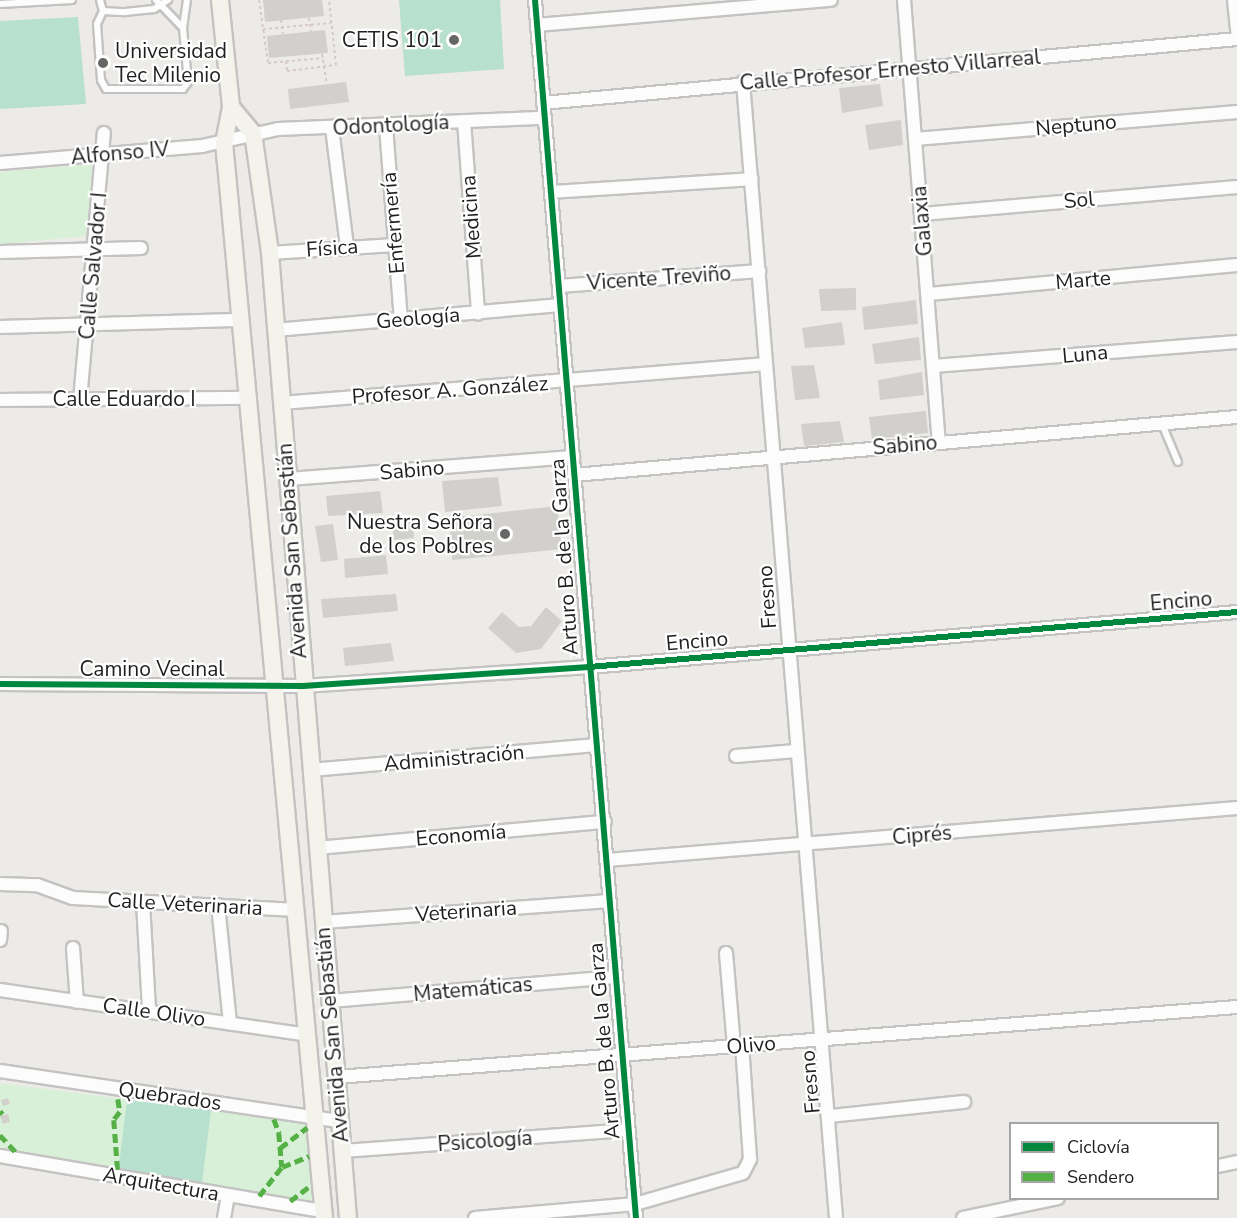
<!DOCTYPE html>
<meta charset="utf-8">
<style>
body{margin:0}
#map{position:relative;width:1237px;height:1218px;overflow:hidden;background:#edebe8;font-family:"Nunito Sans",sans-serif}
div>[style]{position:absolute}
.park>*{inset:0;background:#d8f0d8}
.pitch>*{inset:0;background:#b7e0ce}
.building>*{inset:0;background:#d2d0cd}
.path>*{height:2px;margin-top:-1px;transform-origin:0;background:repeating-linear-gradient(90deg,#d6cac8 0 3px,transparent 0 6px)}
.roads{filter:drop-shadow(2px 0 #c4c3c2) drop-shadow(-2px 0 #c4c3c2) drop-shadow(0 2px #c4c3c2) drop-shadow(0 -2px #c4c3c2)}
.service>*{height:6px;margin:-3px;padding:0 3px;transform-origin:3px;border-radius:3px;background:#fcfcfc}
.minor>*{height:12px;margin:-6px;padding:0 6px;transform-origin:6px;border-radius:6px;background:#fcfcfc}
.secondary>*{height:16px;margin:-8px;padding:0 8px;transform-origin:8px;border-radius:8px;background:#f3f3eb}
.quiet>*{height:4.5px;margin-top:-2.25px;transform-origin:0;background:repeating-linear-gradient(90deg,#55b145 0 9px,transparent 0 13.5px)}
.cycleway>*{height:6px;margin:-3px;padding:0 3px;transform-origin:3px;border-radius:3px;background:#00873e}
.dots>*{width:16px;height:16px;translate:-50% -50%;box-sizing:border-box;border:3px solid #fff;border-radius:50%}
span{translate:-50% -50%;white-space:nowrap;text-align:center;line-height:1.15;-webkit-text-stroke:4.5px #fff;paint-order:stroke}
.poi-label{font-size:21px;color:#1f1f1f}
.right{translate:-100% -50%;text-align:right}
.left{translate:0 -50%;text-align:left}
.street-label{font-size:21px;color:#1f1f1f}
.legend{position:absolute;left:1009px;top:1122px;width:210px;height:78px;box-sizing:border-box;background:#fff;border:2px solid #a5a5a5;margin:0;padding:8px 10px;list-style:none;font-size:18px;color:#1f1f1f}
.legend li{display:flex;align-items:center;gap:12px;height:30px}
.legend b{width:30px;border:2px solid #a5a5a5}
</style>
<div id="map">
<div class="park">
<div style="clip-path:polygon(92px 164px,89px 236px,0 244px,0 172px)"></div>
<div style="clip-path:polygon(0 1083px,307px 1123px,313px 1205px,0 1150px)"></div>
</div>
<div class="pitch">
<div style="clip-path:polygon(399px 0,500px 0,504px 69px,405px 76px)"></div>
<div style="clip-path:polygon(78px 17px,86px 104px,0 109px,0 21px)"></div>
<div style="clip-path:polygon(127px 1100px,211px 1110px,202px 1183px,118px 1173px)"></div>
</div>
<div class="building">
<div style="clip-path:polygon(263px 0,322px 0,324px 16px,265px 22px)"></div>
<div style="clip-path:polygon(325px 30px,328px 53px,269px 58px,267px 36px)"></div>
<div style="clip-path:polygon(346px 82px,349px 102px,290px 109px,288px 89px)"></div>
<div style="clip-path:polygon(880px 84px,883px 106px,842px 113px,839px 88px)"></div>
<div style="clip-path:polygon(901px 120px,903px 145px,869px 150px,865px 125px)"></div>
<div style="clip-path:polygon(856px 288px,856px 310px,821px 311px,819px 289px)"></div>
<div style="clip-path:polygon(916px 300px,918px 324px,864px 330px,862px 307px)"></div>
<div style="clip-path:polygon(842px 322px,845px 345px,805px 348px,802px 328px)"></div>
<div style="clip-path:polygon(919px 337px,921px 360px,875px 364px,872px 344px)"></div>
<div style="clip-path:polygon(814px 365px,820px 398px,795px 400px,791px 366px)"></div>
<div style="clip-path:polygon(922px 372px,924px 395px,880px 400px,878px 380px)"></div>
<div style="clip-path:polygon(926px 411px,928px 433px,872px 439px,869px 417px)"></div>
<div style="clip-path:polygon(840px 421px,844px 442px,804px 446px,801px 424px)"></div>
<div style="clip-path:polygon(498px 477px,502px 506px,445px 512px,442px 481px)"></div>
<div style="clip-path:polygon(380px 491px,383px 513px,328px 516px,326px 496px)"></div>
<div style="clip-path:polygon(557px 506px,562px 549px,452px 560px,449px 518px)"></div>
<div style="clip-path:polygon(412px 516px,414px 538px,394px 540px,391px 519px)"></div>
<div style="clip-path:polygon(333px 524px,338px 560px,321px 562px,315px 526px)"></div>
<div style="clip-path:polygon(386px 555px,388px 574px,345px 578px,344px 559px)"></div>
<div style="clip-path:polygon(396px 594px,398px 611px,323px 618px,321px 599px)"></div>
<div style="clip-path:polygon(546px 607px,562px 621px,541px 649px,516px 653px,488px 628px,502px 612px,519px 627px,531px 626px)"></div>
<div style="clip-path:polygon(391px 643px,394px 661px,345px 666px,343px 648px)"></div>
<div style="clip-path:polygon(8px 1098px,10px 1104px,3px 1106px,1px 1100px)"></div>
<div style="clip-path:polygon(8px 1114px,10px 1122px,3px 1124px,0 1116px)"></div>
</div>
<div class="path">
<div style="left:259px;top:0;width:64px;rotate:81.9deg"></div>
<div style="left:268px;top:63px;width:55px;rotate:-5.2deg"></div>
<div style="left:309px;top:18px;width:14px;rotate:82deg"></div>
<div style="left:281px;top:20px;width:14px;rotate:82deg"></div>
<div style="left:263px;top:29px;width:68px;rotate:-5deg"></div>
<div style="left:322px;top:54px;width:30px;rotate:81deg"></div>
<div style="left:286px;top:61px;width:10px;rotate:84deg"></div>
<div style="left:287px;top:71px;width:49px;rotate:-7deg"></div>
<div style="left:336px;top:65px;width:65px;rotate:-96.1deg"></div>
</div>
<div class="roads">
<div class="service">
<div style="left:100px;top:0;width:11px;rotate:75deg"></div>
<div style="left:103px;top:11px;width:22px;rotate:3deg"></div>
<div style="left:125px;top:12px;width:29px;rotate:-6deg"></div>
<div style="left:154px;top:9px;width:17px;rotate:-33deg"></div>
<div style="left:156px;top:0;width:39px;rotate:46deg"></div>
<div style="left:0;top:4px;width:72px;rotate:-3.2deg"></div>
<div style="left:103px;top:11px;width:14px;rotate:115deg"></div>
<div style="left:97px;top:24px;width:56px;rotate:85.9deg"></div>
<div style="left:101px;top:80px;width:10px;rotate:61deg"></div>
<div style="left:106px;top:89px;width:77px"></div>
<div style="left:183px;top:89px;width:9px;rotate:-54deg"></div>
<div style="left:188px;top:82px;width:54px;rotate:-95.3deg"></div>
<div style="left:183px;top:28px;width:28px;rotate:-82deg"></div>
<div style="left:1162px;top:424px;width:41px;rotate:67.2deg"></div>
</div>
<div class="minor">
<div style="left:535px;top:0;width:1222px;rotate:85.26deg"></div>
<div style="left:904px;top:0;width:443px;rotate:85.5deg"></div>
<div style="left:1234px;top:0;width:30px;rotate:84deg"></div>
<div style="left:537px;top:25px;width:295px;rotate:-4.9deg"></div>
<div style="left:743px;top:82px;width:1140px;rotate:85.32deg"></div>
<div style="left:543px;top:103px;width:697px;rotate:-5.27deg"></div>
<div style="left:464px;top:121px;width:193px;rotate:85.8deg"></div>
<div style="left:386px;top:126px;width:194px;rotate:85.6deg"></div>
<div style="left:332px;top:128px;width:119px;rotate:82.8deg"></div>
<div style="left:915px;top:139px;width:323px;rotate:-4.8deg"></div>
<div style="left:0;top:163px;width:203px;rotate:-4.8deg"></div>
<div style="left:202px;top:146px;width:78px;rotate:-12.6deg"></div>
<div style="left:278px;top:129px;width:266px;rotate:-2.4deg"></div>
<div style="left:551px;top:192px;width:201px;rotate:-3.7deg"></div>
<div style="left:922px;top:214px;width:316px;rotate:-4.9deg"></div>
<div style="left:0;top:252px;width:141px;rotate:-1.6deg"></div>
<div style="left:270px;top:253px;width:125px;rotate:-3.7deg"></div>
<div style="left:559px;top:286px;width:201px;rotate:-4.3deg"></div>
<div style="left:929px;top:294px;width:309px;rotate:-5.4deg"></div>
<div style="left:0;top:327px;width:242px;rotate:-1.7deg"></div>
<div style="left:275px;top:330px;width:286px;rotate:-5deg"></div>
<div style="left:933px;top:366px;width:305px;rotate:-4.5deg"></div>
<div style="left:0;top:400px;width:248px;rotate:-0.5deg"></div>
<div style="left:80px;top:400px;width:268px;rotate:-84.9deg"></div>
<div style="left:281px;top:403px;width:484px;rotate:-4.6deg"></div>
<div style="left:574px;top:475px;width:666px;rotate:-5deg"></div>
<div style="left:288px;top:479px;width:286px;rotate:-4.4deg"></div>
<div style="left:0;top:684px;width:303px;rotate:0.4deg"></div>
<div style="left:303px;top:686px;width:287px;rotate:-3.8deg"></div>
<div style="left:589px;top:667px;width:650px;rotate:-4.85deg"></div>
<div style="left:736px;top:756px;width:60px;rotate:-4.8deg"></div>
<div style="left:311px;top:770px;width:286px;rotate:-5deg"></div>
<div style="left:317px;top:848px;width:289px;rotate:-5.2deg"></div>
<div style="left:607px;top:860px;width:632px;rotate:-4.72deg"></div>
<div style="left:0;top:884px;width:37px;rotate:2deg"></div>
<div style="left:37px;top:885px;width:38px;rotate:20deg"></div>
<div style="left:73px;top:898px;width:224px;rotate:3.1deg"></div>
<div style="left:143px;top:902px;width:108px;rotate:86.8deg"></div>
<div style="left:218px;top:905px;width:119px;rotate:84.2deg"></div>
<div style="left:323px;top:922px;width:287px;rotate:-4.2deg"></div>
<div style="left:0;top:940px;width:9px;rotate:-84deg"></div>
<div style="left:73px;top:948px;width:54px;rotate:85.8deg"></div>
<div style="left:726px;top:953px;width:94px;rotate:85.1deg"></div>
<div style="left:0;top:990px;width:311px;rotate:8.3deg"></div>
<div style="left:330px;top:1001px;width:286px;rotate:-4.8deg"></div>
<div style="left:0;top:1071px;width:344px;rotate:8.4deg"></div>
<div style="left:337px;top:1077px;width:903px;rotate:-4.45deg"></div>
<div style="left:830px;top:1116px;width:135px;rotate:-6deg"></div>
<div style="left:342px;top:1151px;width:286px;rotate:-4.2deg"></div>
<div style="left:0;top:1156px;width:328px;rotate:9.7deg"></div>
<div style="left:1218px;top:1166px;width:19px;rotate:-12deg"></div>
<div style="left:224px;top:1218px;width:22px;rotate:-80deg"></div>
<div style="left:475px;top:1218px;width:161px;rotate:-5deg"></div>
<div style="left:635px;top:1204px;width:112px;rotate:-16deg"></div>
<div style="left:743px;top:1173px;width:16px;rotate:-63deg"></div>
<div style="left:750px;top:1159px;width:113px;rotate:-94deg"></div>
<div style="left:963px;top:1218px;width:97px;rotate:-11.9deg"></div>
</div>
<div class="secondary">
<div style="left:220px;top:0;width:108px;rotate:84.1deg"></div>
<div style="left:231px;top:107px;width:36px;rotate:101deg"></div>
<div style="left:224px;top:142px;width:21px;rotate:85deg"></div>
<div style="left:226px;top:163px;width:1060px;rotate:84.69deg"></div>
<div style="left:231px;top:107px;width:34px;rotate:50deg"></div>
<div style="left:253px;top:133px;width:121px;rotate:81.9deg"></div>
<div style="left:270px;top:253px;width:968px;rotate:85.38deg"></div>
</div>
</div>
<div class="quiet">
<div style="left:118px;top:1099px;width:13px;rotate:81deg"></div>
<div style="left:120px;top:1112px;width:10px;rotate:127deg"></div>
<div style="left:114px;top:1120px;width:53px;rotate:85.7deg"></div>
<div style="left:0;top:1111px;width:4px;rotate:45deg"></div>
<div style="left:274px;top:1119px;width:15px;rotate:70deg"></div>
<div style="left:279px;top:1133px;width:34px;rotate:85deg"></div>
<div style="left:282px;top:1167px;width:29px;rotate:-22deg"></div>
<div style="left:0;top:1135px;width:25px;rotate:47deg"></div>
<div style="left:280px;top:1148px;width:34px;rotate:-37deg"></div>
<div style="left:259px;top:1196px;width:37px;rotate:-52deg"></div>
<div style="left:290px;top:1201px;width:26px;rotate:-37deg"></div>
</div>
<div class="cycleway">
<div style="left:535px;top:0;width:1222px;rotate:85.26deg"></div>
<div style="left:0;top:684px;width:303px;rotate:0.4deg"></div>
<div style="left:303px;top:686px;width:287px;rotate:-3.8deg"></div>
<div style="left:589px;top:667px;width:650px;rotate:-4.85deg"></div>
</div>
<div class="dots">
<div style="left:454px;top:40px;background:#676665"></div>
<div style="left:103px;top:63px;background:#676665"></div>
<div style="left:505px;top:534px;background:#676665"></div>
</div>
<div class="poi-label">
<span class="right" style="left:442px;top:40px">CETIS 101</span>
<span class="left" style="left:115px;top:63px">Universidad<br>Tec Milenio</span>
<span class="right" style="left:493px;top:534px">Nuestra Señora<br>de los Poblres</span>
</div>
<div class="street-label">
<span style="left:890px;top:70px;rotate:-5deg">Calle Profesor Ernesto Villarreal</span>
<span style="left:391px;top:125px;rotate:-3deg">Odontología</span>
<span style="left:1076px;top:125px;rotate:-5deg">Neptuno</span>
<span style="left:120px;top:153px;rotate:-5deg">Alfonso IV</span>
<span style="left:1079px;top:200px;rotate:-5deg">Sol</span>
<span style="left:471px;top:217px;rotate:-94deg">Medicina</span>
<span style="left:922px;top:221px;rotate:-95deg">Galaxia</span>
<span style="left:393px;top:223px;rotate:-95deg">Enfermería</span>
<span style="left:332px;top:248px;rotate:-4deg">Física</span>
<span style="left:93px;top:266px;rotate:-85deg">Calle Salvador I</span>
<span style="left:659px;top:278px;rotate:-4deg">Vicente Treviño</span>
<span style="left:1083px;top:280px;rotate:-5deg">Marte</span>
<span style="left:418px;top:318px;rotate:-5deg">Geología</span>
<span style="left:1085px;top:354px;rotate:-5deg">Luna</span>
<span style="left:450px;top:390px;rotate:-4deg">Profesor A. González</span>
<span style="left:124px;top:399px">Calle Eduardo I</span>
<span style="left:905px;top:445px;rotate:-5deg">Sabino</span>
<span style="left:412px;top:470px;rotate:-5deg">Sabino</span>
<span style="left:292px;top:551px;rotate:-94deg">Avenida San Sebastián</span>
<span style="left:564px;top:557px;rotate:-94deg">Arturo B. de la Garza</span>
<span style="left:767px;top:597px;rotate:-94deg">Fresno</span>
<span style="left:1181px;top:601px;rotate:-5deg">Encino</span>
<span style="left:697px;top:641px;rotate:-5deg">Encino</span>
<span style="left:152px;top:669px">Camino Vecinal</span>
<span style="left:454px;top:758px;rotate:-5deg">Administración</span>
<span style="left:461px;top:835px;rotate:-5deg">Economía</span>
<span style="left:922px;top:835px;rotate:-5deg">Ciprés</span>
<span style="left:185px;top:904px;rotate:3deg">Calle Veterinaria</span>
<span style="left:466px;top:911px;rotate:-4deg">Veterinaria</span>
<span style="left:473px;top:989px;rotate:-5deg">Matemáticas</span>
<span style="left:154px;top:1012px;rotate:8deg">Calle Olivo</span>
<span style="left:332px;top:1035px;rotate:-95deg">Avenida San Sebastián</span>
<span style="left:604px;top:1041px;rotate:-95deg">Arturo B. de la Garza</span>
<span style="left:751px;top:1045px;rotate:-5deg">Olivo</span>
<span style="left:810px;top:1082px;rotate:-95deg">Fresno</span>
<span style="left:170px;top:1096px;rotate:8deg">Quebrados</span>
<span style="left:485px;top:1141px;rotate:-4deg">Psicología</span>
<span style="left:161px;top:1184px;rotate:10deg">Arquitectura</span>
</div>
<ul class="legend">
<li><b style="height:8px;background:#00873e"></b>Ciclovía</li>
<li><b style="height:8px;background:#55b145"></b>Sendero</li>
</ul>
</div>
